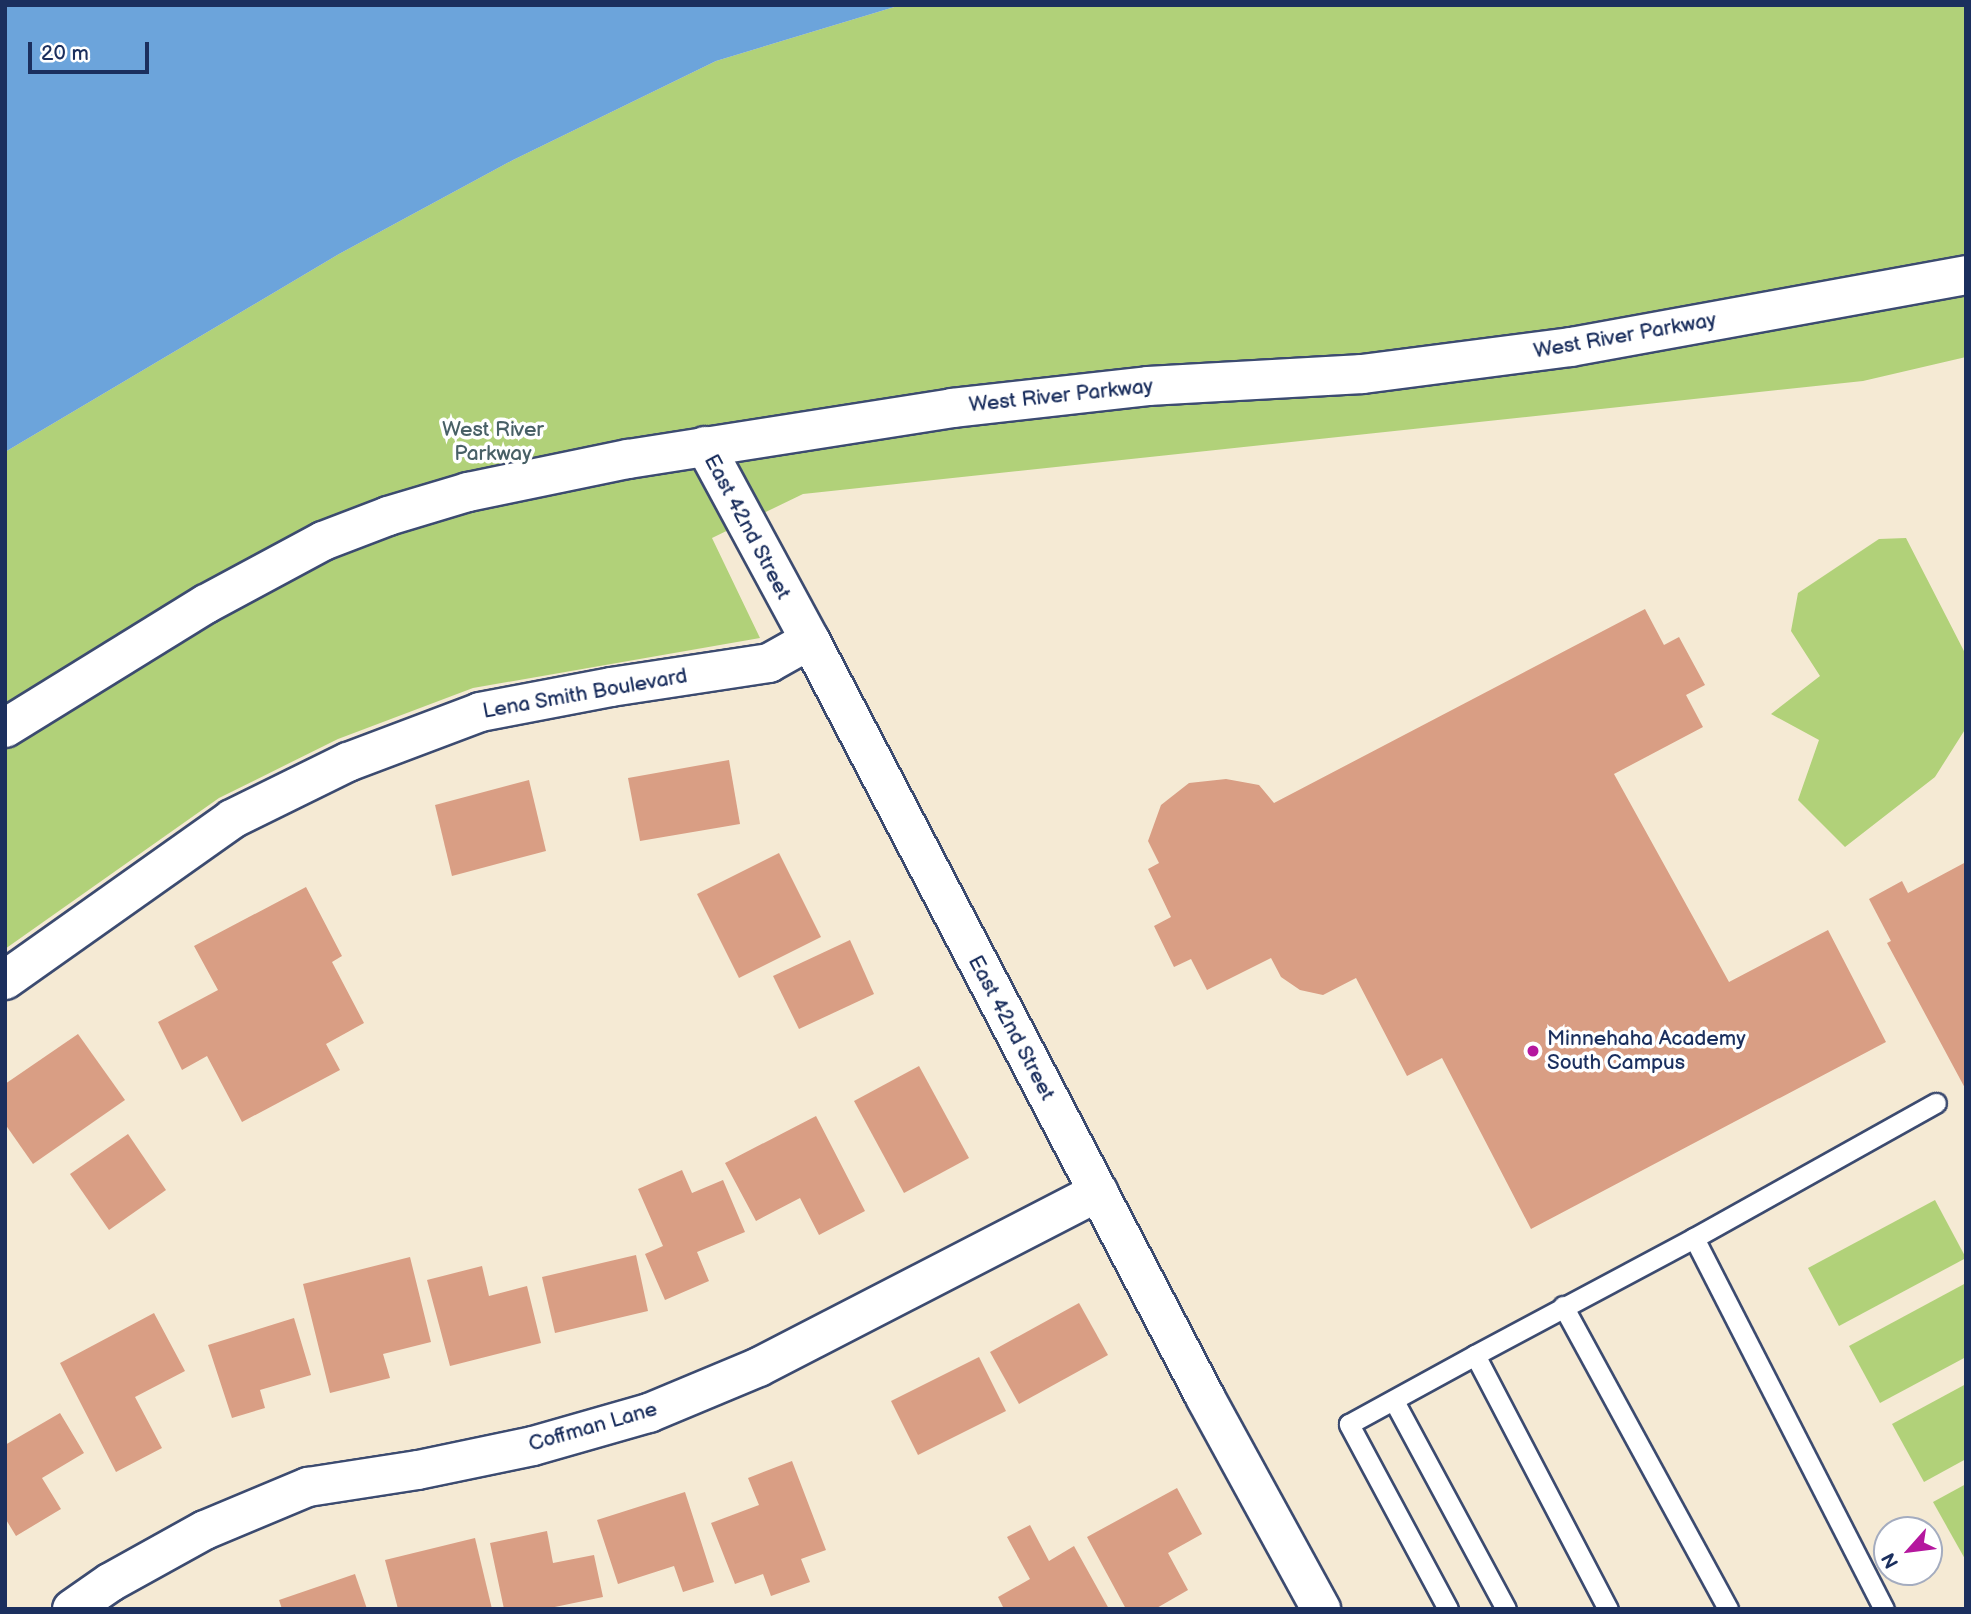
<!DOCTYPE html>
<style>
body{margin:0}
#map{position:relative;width:1971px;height:1614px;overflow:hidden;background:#f5ead4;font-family:"Balsamiq Sans",sans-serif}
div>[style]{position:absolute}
.green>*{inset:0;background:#b1d179}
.water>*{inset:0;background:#6ca4db}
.building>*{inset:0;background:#d99e84}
.roads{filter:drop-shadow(2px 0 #3c4b70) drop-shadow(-2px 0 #3c4b70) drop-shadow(0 2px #3c4b70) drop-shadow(0 -2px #3c4b70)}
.lane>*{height:19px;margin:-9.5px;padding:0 9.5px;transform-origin:9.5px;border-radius:9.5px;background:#fff}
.street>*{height:38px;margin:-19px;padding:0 19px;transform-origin:19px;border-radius:19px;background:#fff}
.dots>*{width:19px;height:19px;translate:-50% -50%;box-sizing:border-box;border:4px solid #fff;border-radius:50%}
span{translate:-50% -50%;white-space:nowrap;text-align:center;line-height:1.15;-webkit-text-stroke:7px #fff;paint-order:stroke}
.street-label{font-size:21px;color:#1b2f5e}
.park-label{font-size:21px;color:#486066}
.poi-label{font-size:21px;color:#1b2f5e}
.left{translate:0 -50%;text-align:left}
.frame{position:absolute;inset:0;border:7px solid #1b2f5e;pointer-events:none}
.north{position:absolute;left:1873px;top:1516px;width:70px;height:70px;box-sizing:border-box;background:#fff;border:2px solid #a4acbf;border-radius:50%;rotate:242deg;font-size:19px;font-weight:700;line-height:28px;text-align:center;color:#1b2f5e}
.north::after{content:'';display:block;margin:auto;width:24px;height:32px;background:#b5179e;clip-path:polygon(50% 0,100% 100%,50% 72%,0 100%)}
.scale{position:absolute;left:28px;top:42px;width:121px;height:32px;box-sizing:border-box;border:4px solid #1b2f5e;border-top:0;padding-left:9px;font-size:21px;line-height:24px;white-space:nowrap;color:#1b2f5e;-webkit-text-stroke:5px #fff;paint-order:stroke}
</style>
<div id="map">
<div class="green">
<div style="clip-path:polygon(901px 5px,1966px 5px,1966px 357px,1863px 381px,803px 494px,712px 538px,760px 638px,473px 688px,338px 739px,219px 798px,5px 949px,5px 452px,339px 254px,513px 160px,716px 61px)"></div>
<div style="clip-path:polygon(1906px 538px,1966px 655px,1966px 728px,1935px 777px,1845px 847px,1798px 800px,1819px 740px,1771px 714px,1820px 676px,1791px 631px,1798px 593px,1879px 539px)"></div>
<div style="clip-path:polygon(1935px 1200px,1966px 1258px,1839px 1326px,1808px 1268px)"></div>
<div style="clip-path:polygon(1966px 1283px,1966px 1357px,1880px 1403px,1849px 1346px)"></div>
<div style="clip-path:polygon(1966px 1384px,1966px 1459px,1924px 1482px,1892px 1424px)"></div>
<div style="clip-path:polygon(1966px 1484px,1966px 1559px,1965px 1559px,1933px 1502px)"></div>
</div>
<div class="water">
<div style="clip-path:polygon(5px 5px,901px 5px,716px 61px,513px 160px,339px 254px,5px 452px)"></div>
</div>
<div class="building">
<div style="clip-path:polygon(1645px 609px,1664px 645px,1679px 637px,1705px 685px,1686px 695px,1703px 727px,1614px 774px,1729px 982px,1828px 930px,1886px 1042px,1531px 1229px,1442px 1058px,1407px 1076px,1356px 978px,1323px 995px,1300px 990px,1281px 977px,1271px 958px,1207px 990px,1191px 959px,1174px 967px,1154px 926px,1171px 917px,1148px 869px,1159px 863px,1148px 841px,1161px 805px,1189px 783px,1226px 779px,1259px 785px,1274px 803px)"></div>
<div style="clip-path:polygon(729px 760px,740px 824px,640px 841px,628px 778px)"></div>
<div style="clip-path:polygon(529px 780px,546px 851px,452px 876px,435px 805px)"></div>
<div style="clip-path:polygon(779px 853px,821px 937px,739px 978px,697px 894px)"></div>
<div style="clip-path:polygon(1966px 862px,1966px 1090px,1887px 943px,1891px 941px,1869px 899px,1902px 881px,1908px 893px)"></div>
<div style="clip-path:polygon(306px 887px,342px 956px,332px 962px,364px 1023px,326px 1044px,340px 1070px,242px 1122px,207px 1056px,182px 1070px,158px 1022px,218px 990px,194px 946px)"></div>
<div style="clip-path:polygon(850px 940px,874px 994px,799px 1029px,773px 976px)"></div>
<div style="clip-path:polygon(78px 1034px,125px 1100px,33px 1164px,5px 1124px,5px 1084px)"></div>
<div style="clip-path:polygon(919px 1066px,969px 1158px,904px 1193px,854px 1101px)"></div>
<div style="clip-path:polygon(816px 1116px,865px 1211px,819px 1235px,800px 1198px,756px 1221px,725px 1163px)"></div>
<div style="clip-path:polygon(128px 1134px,166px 1190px,109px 1230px,70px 1174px)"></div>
<div style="clip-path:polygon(682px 1170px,692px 1193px,723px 1180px,745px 1232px,697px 1252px,709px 1281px,665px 1300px,645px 1254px,663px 1246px,638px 1189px)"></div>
<div style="clip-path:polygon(636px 1255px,648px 1311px,555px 1333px,542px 1277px)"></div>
<div style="clip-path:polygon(410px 1257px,431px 1342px,383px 1354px,390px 1378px,330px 1393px,303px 1284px)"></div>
<div style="clip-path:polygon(482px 1266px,489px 1296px,527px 1286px,541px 1343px,450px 1366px,427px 1280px)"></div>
<div style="clip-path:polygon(1079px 1303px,1108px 1355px,1019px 1404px,990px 1352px)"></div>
<div style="clip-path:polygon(154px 1313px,185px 1371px,135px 1397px,162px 1448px,116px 1472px,60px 1363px)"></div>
<div style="clip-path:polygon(294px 1318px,311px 1375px,260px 1390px,265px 1408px,232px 1418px,208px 1345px)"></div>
<div style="clip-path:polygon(979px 1357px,1006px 1411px,918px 1455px,891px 1401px)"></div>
<div style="clip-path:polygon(60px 1413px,84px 1453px,42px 1478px,61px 1509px,16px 1536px,5px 1518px,5px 1445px)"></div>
<div style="clip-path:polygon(792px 1461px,826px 1550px,801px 1559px,810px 1582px,771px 1596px,763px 1574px,735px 1584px,711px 1523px,759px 1505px,748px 1478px)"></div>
<div style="clip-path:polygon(1177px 1488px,1202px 1534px,1168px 1553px,1188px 1590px,1155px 1609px,1126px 1609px,1087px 1537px)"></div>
<div style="clip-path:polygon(685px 1492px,714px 1582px,683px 1592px,674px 1566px,618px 1584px,597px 1520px)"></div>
<div style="clip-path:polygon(1030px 1525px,1049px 1561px,1074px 1546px,1109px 1609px,1004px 1609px,998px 1597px,1030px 1579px,1007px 1537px)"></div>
<div style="clip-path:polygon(547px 1531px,553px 1563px,594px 1555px,603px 1597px,545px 1609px,504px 1609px,490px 1543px)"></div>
<div style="clip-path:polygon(475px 1538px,492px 1609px,398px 1609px,385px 1560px)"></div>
<div style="clip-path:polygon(355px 1574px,367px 1609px,282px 1609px,279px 1600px)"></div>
</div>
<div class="roads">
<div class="lane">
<div style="left:1694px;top:1238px;width:277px;rotate:-29.2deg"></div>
<div style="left:1563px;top:1306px;width:345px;rotate:61.4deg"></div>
<div style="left:1475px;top:1355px;width:248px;rotate:-28.1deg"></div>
<div style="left:1694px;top:1238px;width:417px;rotate:62.9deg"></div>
<div style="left:1394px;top:1401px;width:236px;rotate:61.7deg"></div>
<div style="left:1448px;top:1609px;width:210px;rotate:-118.2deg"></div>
<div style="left:1349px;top:1424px;width:144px;rotate:-28.7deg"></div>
<div style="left:1475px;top:1355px;width:287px;rotate:62.4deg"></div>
</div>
<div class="street">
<div style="left:705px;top:446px;width:221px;rotate:61.6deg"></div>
<div style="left:810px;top:640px;width:854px;rotate:62.44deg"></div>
<div style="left:1205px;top:1397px;width:242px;rotate:61.3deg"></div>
<div style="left:5px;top:728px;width:236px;rotate:-31.7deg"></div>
<div style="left:206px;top:604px;width:133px;rotate:-28.3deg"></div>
<div style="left:323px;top:541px;width:70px;rotate:-21deg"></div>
<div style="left:388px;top:516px;width:84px;rotate:-16.7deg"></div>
<div style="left:468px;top:492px;width:163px;rotate:-11.7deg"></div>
<div style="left:628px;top:459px;width:328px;rotate:-8.9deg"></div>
<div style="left:952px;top:408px;width:197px;rotate:-6.4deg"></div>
<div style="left:1148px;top:386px;width:215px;rotate:-3.2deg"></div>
<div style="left:1363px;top:374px;width:210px;rotate:-7.4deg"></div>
<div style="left:1571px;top:347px;width:402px;rotate:-10.3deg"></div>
<div style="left:5px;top:980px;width:278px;rotate:-35.3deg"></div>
<div style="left:232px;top:819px;width:129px;rotate:-26.2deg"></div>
<div style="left:348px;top:762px;width:141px;rotate:-20.7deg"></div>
<div style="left:480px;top:712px;width:133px;rotate:-10.8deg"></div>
<div style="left:611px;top:687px;width:160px;rotate:-8.6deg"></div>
<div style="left:769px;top:663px;width:47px;rotate:-29.3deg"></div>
<div style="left:72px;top:1609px;width:47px;rotate:-34.7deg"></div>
<div style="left:111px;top:1582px;width:107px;rotate:-29deg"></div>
<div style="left:205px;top:1530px;width:112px;rotate:-22.7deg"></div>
<div style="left:308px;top:1487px;width:111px;rotate:-8.8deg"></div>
<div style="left:418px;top:1470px;width:117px;rotate:-11.8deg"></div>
<div style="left:533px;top:1446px;width:121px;rotate:-15.9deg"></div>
<div style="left:649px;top:1413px;width:119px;rotate:-22.7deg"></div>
<div style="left:759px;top:1367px;width:382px;rotate:-27.3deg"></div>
</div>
</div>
<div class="dots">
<div style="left:1533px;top:1051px;background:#b5179e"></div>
</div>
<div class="street-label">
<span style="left:1625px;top:336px;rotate:-10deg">West River Parkway</span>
<span style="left:1061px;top:396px;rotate:-6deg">West River Parkway</span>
<span style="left:747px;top:527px;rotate:62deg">East 42nd Street</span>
<span style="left:585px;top:694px;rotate:-10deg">Lena Smith Boulevard</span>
<span style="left:1011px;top:1028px;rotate:62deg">East 42nd Street</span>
<span style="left:593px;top:1427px;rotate:-16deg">Coffman Lane</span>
</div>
<div class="park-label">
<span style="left:493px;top:442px">West River<br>Parkway</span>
</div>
<div class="poi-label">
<span class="left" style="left:1547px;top:1051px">Minnehaha Academy<br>South Campus</span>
</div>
<div class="frame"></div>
<div class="north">N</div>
<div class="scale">20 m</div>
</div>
